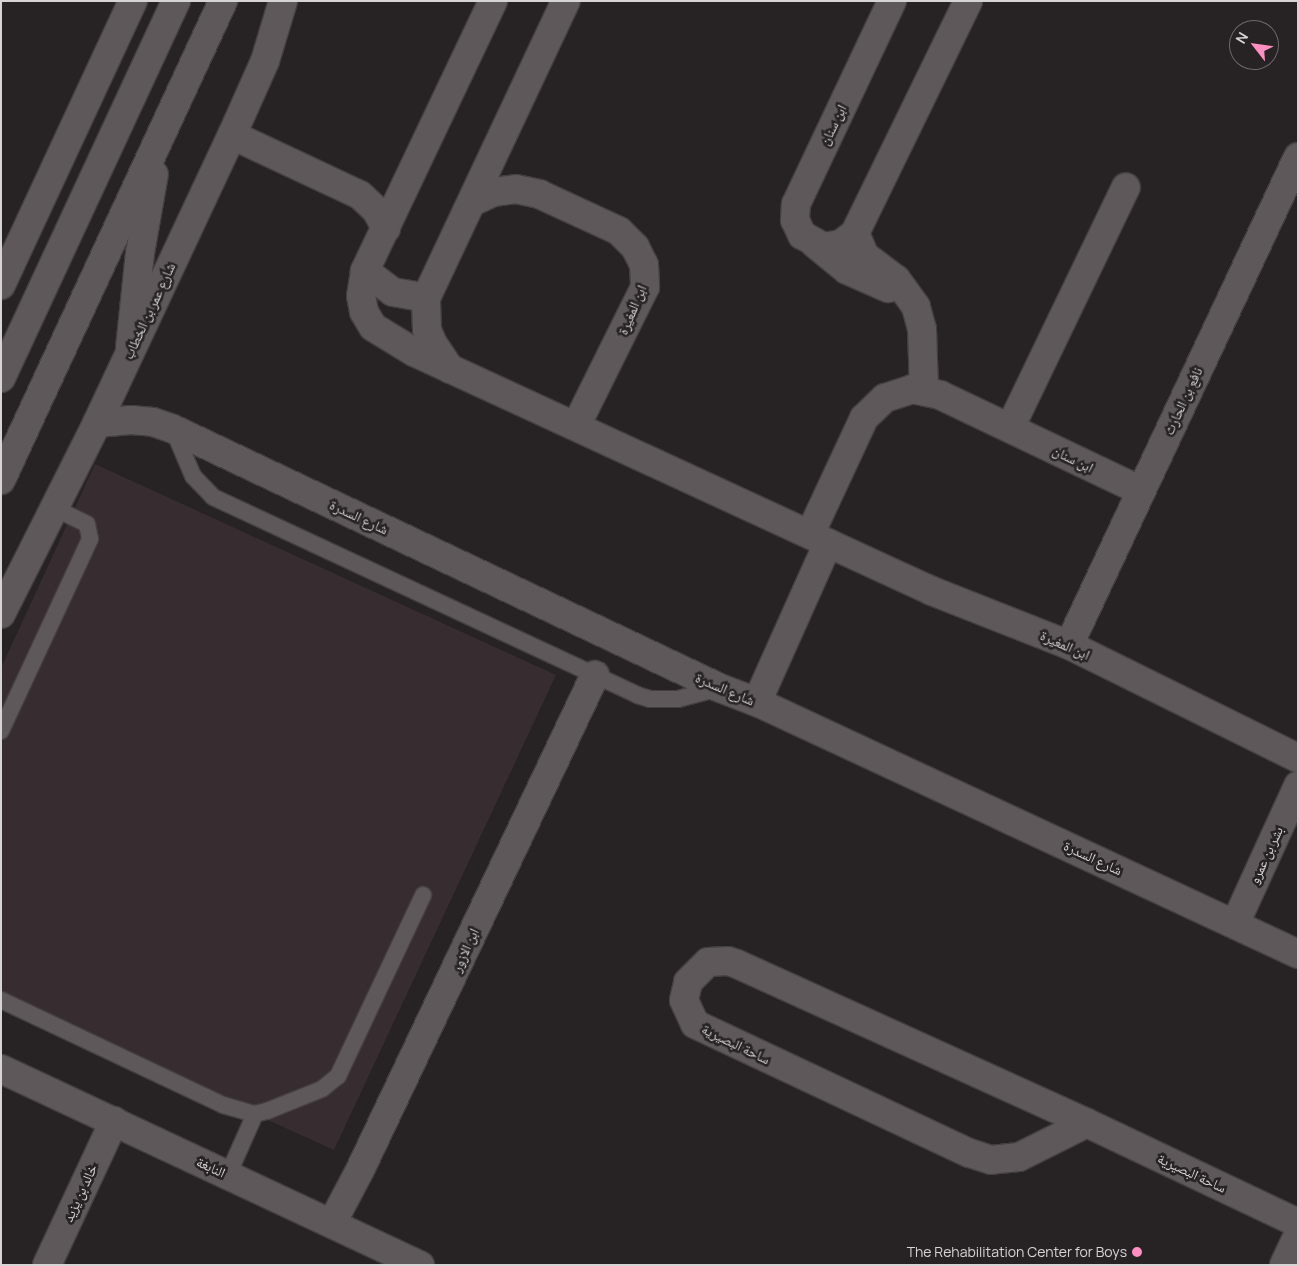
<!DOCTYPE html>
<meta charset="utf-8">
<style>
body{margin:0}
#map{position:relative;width:1299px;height:1266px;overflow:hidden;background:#272224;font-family:Manrope,"Noto Naskh Arabic",sans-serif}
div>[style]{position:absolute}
.built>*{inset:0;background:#372c30}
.roads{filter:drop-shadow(1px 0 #443f41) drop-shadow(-1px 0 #443f41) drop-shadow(0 1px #443f41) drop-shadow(0 -1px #443f41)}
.lane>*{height:16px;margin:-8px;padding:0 8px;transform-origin:8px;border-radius:8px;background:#5e585a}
.street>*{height:28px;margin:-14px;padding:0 14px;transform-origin:14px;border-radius:14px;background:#5e585a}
.secondary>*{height:28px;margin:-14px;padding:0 14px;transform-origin:14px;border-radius:14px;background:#5e585a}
.dots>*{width:14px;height:14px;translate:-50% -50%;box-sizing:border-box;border:2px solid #272224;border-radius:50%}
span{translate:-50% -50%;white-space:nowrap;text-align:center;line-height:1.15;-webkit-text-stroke:5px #272224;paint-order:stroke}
.street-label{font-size:14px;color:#d7d4d5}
.poi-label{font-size:14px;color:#d7d4d5}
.right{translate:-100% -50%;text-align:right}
.frame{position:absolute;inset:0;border:2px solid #d7d4d5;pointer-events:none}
.north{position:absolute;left:1229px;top:20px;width:50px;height:50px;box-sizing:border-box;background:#272224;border:1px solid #6d696b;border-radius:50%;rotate:300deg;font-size:14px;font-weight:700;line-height:20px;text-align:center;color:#d7d4d5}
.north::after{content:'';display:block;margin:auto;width:18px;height:22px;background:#fd8fc1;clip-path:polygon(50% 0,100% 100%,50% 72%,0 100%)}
</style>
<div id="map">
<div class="built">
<div style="clip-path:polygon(95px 464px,556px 675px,334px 1150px,1px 999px,1px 668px)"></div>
</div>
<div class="roads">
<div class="lane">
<div style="left:173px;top:429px;width:51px;rotate:66.9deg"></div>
<div style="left:193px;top:476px;width:29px;rotate:46deg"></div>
<div style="left:213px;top:497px;width:468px;rotate:25deg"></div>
<div style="left:637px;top:695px;width:14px;rotate:17deg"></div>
<div style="left:650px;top:699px;width:28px"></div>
<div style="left:678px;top:699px;width:43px;rotate:-14.7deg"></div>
<div style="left:1px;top:731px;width:212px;rotate:-65.1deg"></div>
<div style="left:90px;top:539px;width:15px;rotate:-101deg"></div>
<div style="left:87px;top:524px;width:37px;rotate:-154deg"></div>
<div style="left:1px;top:1000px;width:246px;rotate:25.3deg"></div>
<div style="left:223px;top:1105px;width:33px;rotate:16deg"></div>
<div style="left:255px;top:1114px;width:12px;rotate:-14deg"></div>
<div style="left:267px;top:1111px;width:59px;rotate:-21.8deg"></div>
<div style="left:322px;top:1089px;width:21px;rotate:-39deg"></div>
<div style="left:338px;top:1076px;width:200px;rotate:-64.8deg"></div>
<div style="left:228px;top:1175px;width:67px;rotate:-66.1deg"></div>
</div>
<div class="street">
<div style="left:493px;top:1px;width:299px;rotate:115.4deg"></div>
<div style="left:365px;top:271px;width:25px;rotate:99deg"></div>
<div style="left:361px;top:296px;width:16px;rotate:79deg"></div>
<div style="left:364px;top:312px;width:17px;rotate:59deg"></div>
<div style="left:373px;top:327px;width:48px;rotate:31.4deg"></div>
<div style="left:414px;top:352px;width:570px;rotate:24.77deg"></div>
<div style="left:932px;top:591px;width:147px;rotate:21.5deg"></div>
<div style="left:1069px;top:645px;width:255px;rotate:26.3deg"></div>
<div style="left:892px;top:1px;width:225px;rotate:115.3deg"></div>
<div style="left:796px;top:204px;width:16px;rotate:94deg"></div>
<div style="left:795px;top:220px;width:17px;rotate:65deg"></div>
<div style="left:802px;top:235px;width:25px;rotate:29deg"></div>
<div style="left:824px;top:247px;width:17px;rotate:-10deg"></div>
<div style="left:841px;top:244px;width:18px;rotate:-38deg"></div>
<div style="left:855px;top:233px;width:258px;rotate:-64deg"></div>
<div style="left:232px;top:135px;width:141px;rotate:25.1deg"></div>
<div style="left:360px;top:195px;width:22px;rotate:43deg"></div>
<div style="left:376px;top:210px;width:21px;rotate:61deg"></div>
<div style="left:472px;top:202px;width:23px;rotate:-25deg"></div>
<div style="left:493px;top:192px;width:23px;rotate:-7deg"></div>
<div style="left:516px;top:189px;width:24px;rotate:12deg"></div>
<div style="left:539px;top:194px;width:88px;rotate:24.8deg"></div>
<div style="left:619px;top:231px;width:23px;rotate:45deg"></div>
<div style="left:635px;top:247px;width:20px;rotate:63deg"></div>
<div style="left:644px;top:265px;width:22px;rotate:87deg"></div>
<div style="left:645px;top:287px;width:155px;rotate:116.4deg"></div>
<div style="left:855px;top:233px;width:25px;rotate:67deg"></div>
<div style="left:865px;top:256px;width:39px;rotate:37deg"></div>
<div style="left:896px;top:279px;width:34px;rotate:54deg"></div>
<div style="left:916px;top:307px;width:23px;rotate:75deg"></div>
<div style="left:922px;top:329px;width:61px;rotate:88.1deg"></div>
<div style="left:815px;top:244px;width:41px;rotate:39.1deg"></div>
<div style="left:847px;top:270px;width:45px;rotate:23.7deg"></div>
<div style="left:365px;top:271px;width:35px;rotate:37deg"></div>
<div style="left:393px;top:292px;width:34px;rotate:10deg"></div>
<div style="left:1px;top:285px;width:313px;rotate:-65.1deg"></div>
<div style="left:450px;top:369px;width:30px;rotate:-124deg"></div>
<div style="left:433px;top:344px;width:15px;rotate:-113deg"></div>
<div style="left:427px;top:330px;width:32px;rotate:-92deg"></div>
<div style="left:426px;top:298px;width:328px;rotate:-64.8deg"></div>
<div style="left:97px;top:423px;width:34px;rotate:-5deg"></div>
<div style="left:131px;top:420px;width:22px;rotate:5deg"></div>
<div style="left:153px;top:422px;width:21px;rotate:19deg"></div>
<div style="left:173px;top:429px;width:605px;rotate:25.34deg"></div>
<div style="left:720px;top:688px;width:40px;rotate:21deg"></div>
<div style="left:757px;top:702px;width:597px;rotate:24.98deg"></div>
<div style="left:1010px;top:428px;width:267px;rotate:-64.3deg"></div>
<div style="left:810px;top:534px;width:128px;rotate:-65deg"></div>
<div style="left:864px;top:418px;width:29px;rotate:-44deg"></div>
<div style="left:885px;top:398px;width:28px;rotate:-18deg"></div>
<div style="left:912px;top:389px;width:29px;rotate:12deg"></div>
<div style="left:940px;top:395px;width:223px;rotate:25.5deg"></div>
<div style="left:1px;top:614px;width:214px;rotate:-63.3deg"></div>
<div style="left:97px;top:423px;width:318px;rotate:-64.9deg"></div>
<div style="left:232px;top:135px;width:81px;rotate:-66deg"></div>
<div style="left:265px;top:61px;width:63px;rotate:-73.3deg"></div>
<div style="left:1069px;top:645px;width:539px;rotate:-64.86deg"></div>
<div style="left:757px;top:702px;width:174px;rotate:-65.9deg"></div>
<div style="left:1235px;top:924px;width:152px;rotate:-65.5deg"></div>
<div style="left:728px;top:961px;width:9px;rotate:18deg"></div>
<div style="left:737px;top:964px;width:384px;rotate:24.4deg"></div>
<div style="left:1087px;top:1123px;width:76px;rotate:153.4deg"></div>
<div style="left:1019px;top:1157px;width:28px;rotate:174deg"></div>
<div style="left:991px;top:1160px;width:23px;rotate:-162deg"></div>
<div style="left:969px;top:1153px;width:303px;rotate:-154.8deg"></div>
<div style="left:695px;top:1024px;width:26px;rotate:-115deg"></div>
<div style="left:684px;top:1000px;width:18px;rotate:-77deg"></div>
<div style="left:688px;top:982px;width:28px;rotate:-45deg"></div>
<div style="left:708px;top:962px;width:20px;rotate:-3deg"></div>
<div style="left:1px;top:1069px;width:463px;rotate:25.1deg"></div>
<div style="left:1087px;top:1123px;width:233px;rotate:25.4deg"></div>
<div style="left:332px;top:1223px;width:60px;rotate:-62.2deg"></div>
<div style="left:360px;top:1170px;width:548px;rotate:-64.6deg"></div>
<div style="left:47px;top:1265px;width:159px;rotate:-65deg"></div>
</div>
<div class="secondary">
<div style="left:130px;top:348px;width:96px;rotate:-84deg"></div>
<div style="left:140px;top:253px;width:80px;rotate:-80deg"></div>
<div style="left:1px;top:378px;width:416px;rotate:-65.1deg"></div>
<div style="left:1px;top:480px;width:528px;rotate:-65.13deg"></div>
<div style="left:1284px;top:1265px;width:33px;rotate:-65deg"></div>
</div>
</div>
<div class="dots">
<div style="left:1137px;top:1252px;background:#fd8fc1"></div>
</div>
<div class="street-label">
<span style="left:833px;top:125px;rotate:-64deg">ابن سنان</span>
<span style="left:632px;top:310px;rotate:-67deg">ابن المغيرة</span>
<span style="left:149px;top:311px;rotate:-65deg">شارع عمر بن الخطاب</span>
<span style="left:1183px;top:401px;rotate:-65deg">نافع بن الحارث</span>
<span style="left:1073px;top:459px;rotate:26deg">ابن سنان</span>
<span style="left:359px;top:517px;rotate:25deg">شارع السدرة</span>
<span style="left:1065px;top:645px;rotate:24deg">ابن المغيرة</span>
<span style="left:725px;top:689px;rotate:23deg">شارع السدرة</span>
<span style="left:1266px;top:855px;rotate:-65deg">بشر بن عمرو</span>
<span style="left:1093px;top:858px;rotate:25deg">شارع السدرة</span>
<span style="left:465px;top:950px;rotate:-65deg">ابن الازور</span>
<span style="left:736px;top:1044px;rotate:26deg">ساحة البصيرية</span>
<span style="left:211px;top:1167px;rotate:25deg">النابغة</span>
<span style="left:1192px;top:1173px;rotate:25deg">ساحة البصيرية</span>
<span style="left:80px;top:1193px;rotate:-65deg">خالد بن يزيد</span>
</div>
<div class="poi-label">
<span class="right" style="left:1127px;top:1252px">The Rehabilitation Center for Boys</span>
</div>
<div class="frame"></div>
<div class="north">N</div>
</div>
